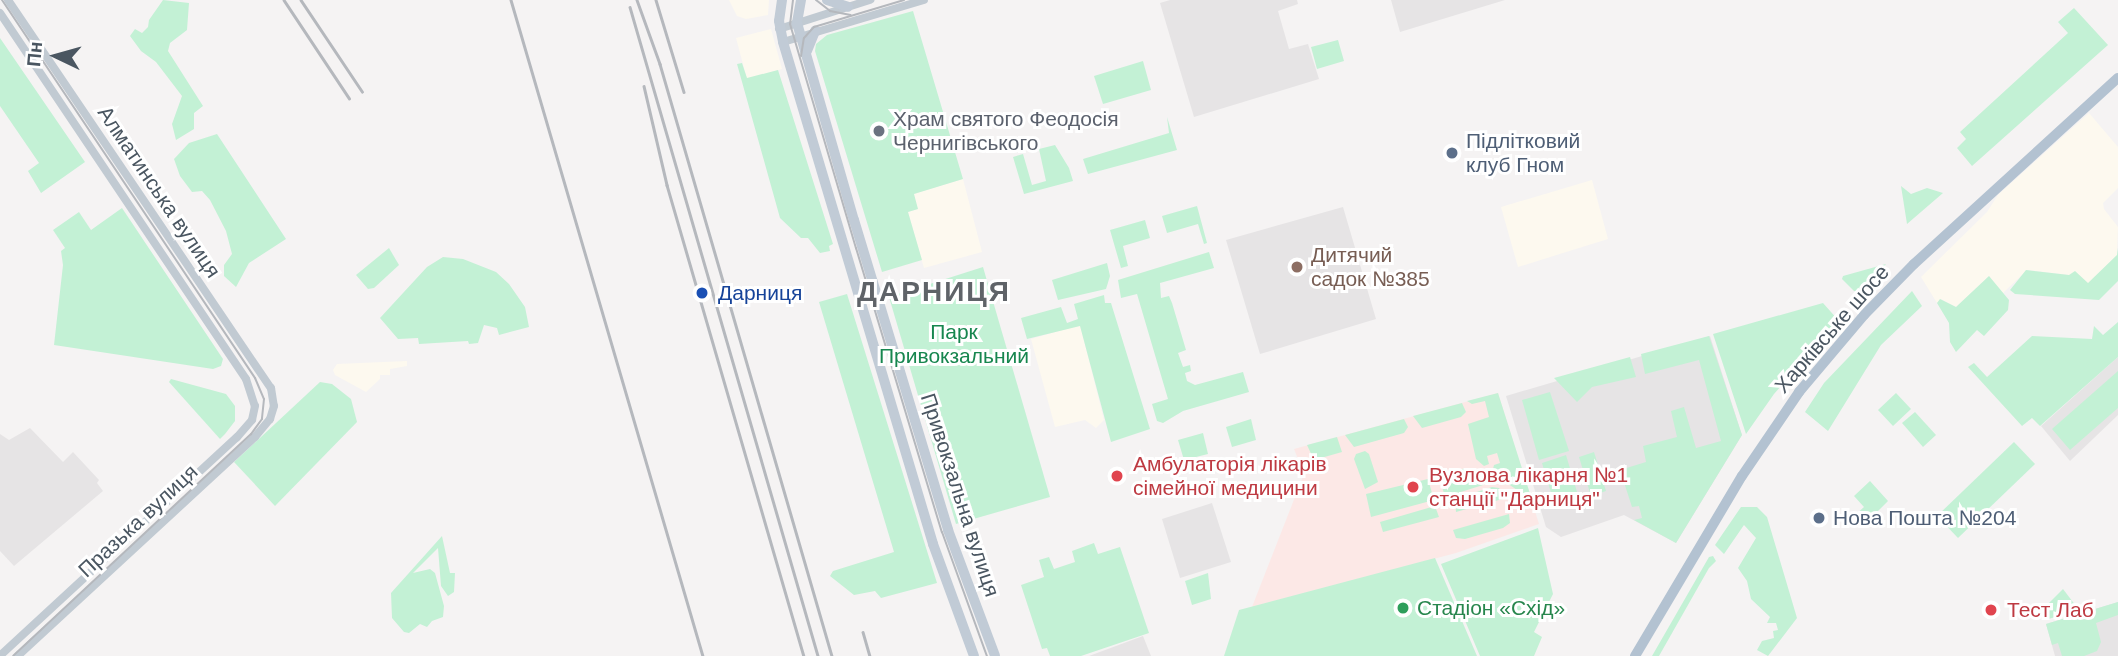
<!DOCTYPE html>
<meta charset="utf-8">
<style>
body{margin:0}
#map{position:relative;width:2118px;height:656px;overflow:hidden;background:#f5f3f3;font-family:Helvetica,sans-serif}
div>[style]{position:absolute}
.commercial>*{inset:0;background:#fdf9ef}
.education>*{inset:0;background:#e6e4e5}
.medical>*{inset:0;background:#fce8e6}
.green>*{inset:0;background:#c3f1d5}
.tertiary>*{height:8px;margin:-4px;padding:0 4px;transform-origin:4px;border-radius:4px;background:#c1cad2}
.secondary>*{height:10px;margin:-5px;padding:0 5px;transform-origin:5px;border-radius:5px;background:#c1cbd6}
.primary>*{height:10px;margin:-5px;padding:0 5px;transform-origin:5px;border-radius:5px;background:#b3c2d1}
.tram>*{height:2px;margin:-1px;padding:0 1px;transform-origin:1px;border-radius:1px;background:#b5b8bd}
.rail>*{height:2.5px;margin:-1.25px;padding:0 1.25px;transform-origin:1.25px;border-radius:1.25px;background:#b5b8bd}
.dots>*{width:19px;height:19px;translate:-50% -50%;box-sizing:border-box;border:4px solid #fff;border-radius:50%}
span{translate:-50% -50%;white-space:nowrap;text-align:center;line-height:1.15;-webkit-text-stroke:6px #fff;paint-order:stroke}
.worship-label{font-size:21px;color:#5b616d}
.left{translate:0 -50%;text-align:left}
.service-label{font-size:21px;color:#4e5e75}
.street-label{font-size:21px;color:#4a5661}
.education-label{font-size:21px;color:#785e54}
.transit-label{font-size:21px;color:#164399}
.park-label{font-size:21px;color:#17864f}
.health-label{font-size:21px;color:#be3a42}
.leisure-label{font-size:21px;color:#27864d}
.district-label{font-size:28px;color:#5f6368;font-weight:700;letter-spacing:2px}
.north{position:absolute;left:21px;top:21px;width:70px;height:70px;-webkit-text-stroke:5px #fff;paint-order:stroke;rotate:275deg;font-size:19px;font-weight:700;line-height:28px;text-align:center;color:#4a5661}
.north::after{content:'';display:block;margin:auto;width:24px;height:32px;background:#4a5661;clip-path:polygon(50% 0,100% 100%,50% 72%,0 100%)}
</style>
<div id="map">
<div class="commercial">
<div style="clip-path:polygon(729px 0,769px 0,768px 15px,746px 19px,737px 16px)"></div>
<div style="clip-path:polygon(771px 29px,782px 69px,747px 79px,736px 38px)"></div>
<div style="clip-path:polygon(2089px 113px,2118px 147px,2118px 188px,2103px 203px,2104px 209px,2118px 227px,2117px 255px,2088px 284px,2069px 275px,2027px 270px,2003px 293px,1989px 276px,1956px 307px,1941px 299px,1937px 303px,1921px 277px,1987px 212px,1998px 195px)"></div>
<div style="clip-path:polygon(963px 179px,982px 252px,924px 268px,908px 212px,918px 209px,913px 194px)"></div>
<div style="clip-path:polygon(1592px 180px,1608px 239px,1518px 267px,1501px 207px)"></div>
<div style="clip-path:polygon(1080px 325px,1104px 420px,1096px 428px,1085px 420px,1055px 427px,1031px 339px)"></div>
<div style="clip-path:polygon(407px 361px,407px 366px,390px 369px,390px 375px,380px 375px,380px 379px,366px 392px,335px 375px,333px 370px,337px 364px)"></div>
</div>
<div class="education">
<div style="clip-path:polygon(1170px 0,1297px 0,1298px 4px,1278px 11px,1289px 49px,1308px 44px,1319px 79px,1194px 117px,1160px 3px)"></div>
<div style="clip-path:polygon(1391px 0,1505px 0,1400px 32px)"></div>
<div style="clip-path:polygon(1343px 207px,1376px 319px,1260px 354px,1226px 240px)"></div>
<div style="clip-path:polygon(1710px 336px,1742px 435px,1676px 543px,1624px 515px,1561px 537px,1546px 527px,1506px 396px)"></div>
<div style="clip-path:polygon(2118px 357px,2118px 415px,2070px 461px,2041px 426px)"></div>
<div style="clip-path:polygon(30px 428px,63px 462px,73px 452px,99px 480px,97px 483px,103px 491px,14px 566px,0 551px,0 434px,9px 440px)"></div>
<div style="clip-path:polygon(1212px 503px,1231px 562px,1180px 578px,1162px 519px)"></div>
<div style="clip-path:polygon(2118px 602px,2118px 656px,2055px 656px,2046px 624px)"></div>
<div style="clip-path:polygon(1143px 636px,1151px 656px,1089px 656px)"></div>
</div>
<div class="medical">
<div style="clip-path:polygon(1498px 393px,1539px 524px,1456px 553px,1252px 607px,1304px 474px,1294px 449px)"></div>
</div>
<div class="green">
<div style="clip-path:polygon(163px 0,189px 3px,187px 30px,170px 43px,168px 51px,203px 106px,194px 113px,194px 129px,176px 140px,172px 124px,182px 96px,156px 62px,141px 51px,130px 36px,135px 29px,142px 33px,148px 27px,149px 20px)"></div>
<div style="clip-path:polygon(2074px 8px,2108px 45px,1972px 166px,1957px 148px,1966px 139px,1960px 132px,2068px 33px,2058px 22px)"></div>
<div style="clip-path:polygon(913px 11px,963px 179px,914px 194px,918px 209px,908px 212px,922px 260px,882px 272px,815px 51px,816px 44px,827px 35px)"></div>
<div style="clip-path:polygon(0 38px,85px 162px,41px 193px,28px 171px,39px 163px,0 106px)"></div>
<div style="clip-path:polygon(1338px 40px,1344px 61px,1317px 69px,1311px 47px)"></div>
<div style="clip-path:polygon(1143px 61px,1151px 90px,1103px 104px,1094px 76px)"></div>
<div style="clip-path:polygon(742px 63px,747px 78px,778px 70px,833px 244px,829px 246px,830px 251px,820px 253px,808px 238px,801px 238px,780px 218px,737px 64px)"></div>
<div style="clip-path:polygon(1167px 117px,1177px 150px,1088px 174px,1083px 159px,1169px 133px)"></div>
<div style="clip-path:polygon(217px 134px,286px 239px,249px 263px,236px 287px,224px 276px,224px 265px,232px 254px,226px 231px,210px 200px,202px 191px,192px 192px,180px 176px,174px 159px,189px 143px)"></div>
<div style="clip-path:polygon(1055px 145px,1069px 168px,1073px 181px,1024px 194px,1013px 157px,1023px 154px,1032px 185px,1046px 181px,1039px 149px)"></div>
<div style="clip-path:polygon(1901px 186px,1911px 194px,1927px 188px,1943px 193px,1907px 224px)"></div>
<div style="clip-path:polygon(1197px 206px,1207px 243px,1204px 244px,1198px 224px,1167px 233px,1162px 216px)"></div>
<div style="clip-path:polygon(122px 208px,223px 359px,221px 366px,213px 369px,54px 345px,63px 265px,61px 251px,65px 248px,53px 230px,79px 212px,91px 230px)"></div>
<div style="clip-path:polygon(1145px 220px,1150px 238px,1123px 246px,1128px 266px,1121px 268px,1110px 230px)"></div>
<div style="clip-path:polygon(389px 248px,399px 265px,374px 288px,368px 289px,356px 275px)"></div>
<div style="clip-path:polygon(2118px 248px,2118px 281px,2099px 300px,2015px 294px,2010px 290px,2026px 270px,2069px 275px,2075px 271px,2088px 283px,2117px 255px)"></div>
<div style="clip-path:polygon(1209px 252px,1214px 268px,1160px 283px,1161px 298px,1169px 296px,1172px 303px,1186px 350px,1178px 353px,1183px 367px,1190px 365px,1191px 371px,1185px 373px,1187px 381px,1195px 385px,1243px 372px,1249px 392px,1183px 411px,1163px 423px,1157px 421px,1152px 404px,1168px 399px,1137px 294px,1121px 298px,1118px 280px)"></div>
<div style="clip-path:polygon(443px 257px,463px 259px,496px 272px,509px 284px,525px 307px,529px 327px,499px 335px,497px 328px,484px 325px,478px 343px,469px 344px,468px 341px,419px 344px,418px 338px,398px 339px,380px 318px,427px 267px)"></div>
<div style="clip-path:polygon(1107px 263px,1110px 276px,1106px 289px,1058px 300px,1052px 280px)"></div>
<div style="clip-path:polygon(1886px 264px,1861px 292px,1854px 291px,1842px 279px,1843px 276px)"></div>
<div style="clip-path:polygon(983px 267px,1050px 497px,956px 524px,889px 297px)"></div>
<div style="clip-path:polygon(1989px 276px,2009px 300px,2008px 310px,1984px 336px,1977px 330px,1956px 352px,1950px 342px,1949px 323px,1937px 303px,1940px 299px,1956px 307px)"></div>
<div style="clip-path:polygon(1912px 291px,1922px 306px,1881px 345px,1828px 431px,1805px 412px,1824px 383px)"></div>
<div style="clip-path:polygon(847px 294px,937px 583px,881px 598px,875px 591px,854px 595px,830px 576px,833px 571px,894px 552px,819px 302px)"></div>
<div style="clip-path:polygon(1104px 295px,1105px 303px,1111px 303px,1150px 429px,1111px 442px,1080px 326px,1027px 339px,1021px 318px,1061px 307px,1067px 323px,1078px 319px,1074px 304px)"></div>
<div style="clip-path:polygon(1823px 303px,1839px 321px,1774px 394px,1746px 434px,1713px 334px)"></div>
<div style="clip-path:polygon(2118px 322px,2118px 357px,2040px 426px,2032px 418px,2022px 426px,1968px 367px,1974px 363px,1987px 377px,2032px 336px,2092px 339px,2094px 326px,2103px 335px)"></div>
<div style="clip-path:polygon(1709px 336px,1742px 435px,1676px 543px,1634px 520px,1642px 518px,1639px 506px,1632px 507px,1620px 470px,1646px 462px,1643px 446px,1677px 437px,1671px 411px,1684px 407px,1696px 448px,1721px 441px,1699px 360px,1645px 374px,1641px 354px)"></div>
<div style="clip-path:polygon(1630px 357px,1636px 377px,1592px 387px,1577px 402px,1554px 378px)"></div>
<div style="clip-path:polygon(2118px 371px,2118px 408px,2070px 450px,2052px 429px)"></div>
<div style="clip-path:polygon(171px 379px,226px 394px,235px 406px,235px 421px,225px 434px,220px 439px,169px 382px)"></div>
<div style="clip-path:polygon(320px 382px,332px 384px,351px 399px,357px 422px,275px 506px,234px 462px)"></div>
<div style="clip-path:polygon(1550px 392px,1569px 451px,1539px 460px,1522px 400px)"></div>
<div style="clip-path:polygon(1498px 393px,1532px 500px,1492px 473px,1494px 465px,1500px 463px,1497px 453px,1487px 456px,1489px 464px,1484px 466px,1476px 459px,1468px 424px,1489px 417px,1485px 401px,1472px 404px,1467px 401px)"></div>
<div style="clip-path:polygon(1896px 393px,1911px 409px,1893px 426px,1878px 410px)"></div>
<div style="clip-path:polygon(1462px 403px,1466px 412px,1461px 417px,1422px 428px,1413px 416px)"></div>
<div style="clip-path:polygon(1915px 412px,1936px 435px,1923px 447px,1902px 423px)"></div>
<div style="clip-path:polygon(1251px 419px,1256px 440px,1232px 447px,1226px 427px)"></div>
<div style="clip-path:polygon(1404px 419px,1408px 427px,1404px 433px,1354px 447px,1345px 435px)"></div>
<div style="clip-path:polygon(1203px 433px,1208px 454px,1184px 460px,1178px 440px)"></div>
<div style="clip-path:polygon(1337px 437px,1342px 452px,1314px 460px,1307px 445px)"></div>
<div style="clip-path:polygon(2014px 442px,2035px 464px,1958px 538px,1937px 516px)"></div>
<div style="clip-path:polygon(1365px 451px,1369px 454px,1378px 482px,1365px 489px,1354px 459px,1356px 454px)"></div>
<div style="clip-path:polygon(1594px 452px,1606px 491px,1591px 496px,1579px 457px)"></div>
<div style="clip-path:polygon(1566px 455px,1580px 502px,1556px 509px,1542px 463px)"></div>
<div style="clip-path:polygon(1466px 468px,1481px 478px,1483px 485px,1445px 497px,1439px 476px)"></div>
<div style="clip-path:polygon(1428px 479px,1434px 500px,1371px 517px,1366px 494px)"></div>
<div style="clip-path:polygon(1870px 481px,1888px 501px,1862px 527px,1853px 517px,1864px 507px,1854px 496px)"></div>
<div style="clip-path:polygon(1492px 487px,1499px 488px,1506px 498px,1456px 512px,1455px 499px)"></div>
<div style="clip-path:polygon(1435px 506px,1439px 517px,1383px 532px,1380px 522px)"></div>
<div style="clip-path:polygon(1741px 507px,1757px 507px,1767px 517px,1797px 618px,1768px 656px,1757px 650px,1762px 641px,1774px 638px,1773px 631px,1778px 630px,1776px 623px,1767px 623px,1770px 617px,1751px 599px,1747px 581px,1738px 568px,1756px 538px,1744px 525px,1724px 554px,1715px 545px)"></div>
<div style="clip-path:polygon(1509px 514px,1510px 523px,1503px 528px,1465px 539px,1456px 538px,1453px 530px)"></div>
<div style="clip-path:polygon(1538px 528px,1553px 594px,1534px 632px,1542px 637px,1534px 656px,1480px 656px,1441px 564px)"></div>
<div style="clip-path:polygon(442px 536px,450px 573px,455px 573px,454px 592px,448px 596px,441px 586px,438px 548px,413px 573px,430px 569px,435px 573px,444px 606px,443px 617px,432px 621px,427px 627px,420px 624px,409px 633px,404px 632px,392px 618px,391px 593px)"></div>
<div style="clip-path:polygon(1094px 543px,1098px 554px,1120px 547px,1149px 633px,1081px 656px,1050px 656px,1047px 648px,1042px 649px,1021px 585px,1044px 577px,1039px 560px,1049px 557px,1054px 569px,1075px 562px,1072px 551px)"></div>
<div style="clip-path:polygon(1713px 556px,1716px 561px,1709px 568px,1659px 656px,1652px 656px,1709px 557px)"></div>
<div style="clip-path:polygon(1435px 558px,1477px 656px,1224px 656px,1239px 610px)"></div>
<div style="clip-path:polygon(1208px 573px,1211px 599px,1192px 605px,1185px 581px)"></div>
<div style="clip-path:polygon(2063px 589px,2079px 610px,2045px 620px,2042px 610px)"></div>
<div style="clip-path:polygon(2118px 602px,2118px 615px,2096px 623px,2101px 642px,2097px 651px,2084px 656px,2062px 656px,2058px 643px,2052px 645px,2046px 624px)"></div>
</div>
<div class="tertiary">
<div style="left:8px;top:0;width:469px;rotate:55.9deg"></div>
<div style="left:271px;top:388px;width:18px;rotate:81deg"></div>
<div style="left:274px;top:406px;width:14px;rotate:107deg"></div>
<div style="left:270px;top:419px;width:23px;rotate:130deg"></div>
<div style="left:255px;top:437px;width:323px;rotate:137.3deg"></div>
<div style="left:0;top:13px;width:441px;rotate:56.1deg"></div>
<div style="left:246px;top:379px;width:28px;rotate:72deg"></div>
<div style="left:255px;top:406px;width:14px;rotate:102deg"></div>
<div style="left:252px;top:420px;width:23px;rotate:131deg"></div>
<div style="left:237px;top:437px;width:323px;rotate:137.3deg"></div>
<div style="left:779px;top:29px;width:96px;rotate:-17.7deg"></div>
<div style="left:783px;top:42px;width:147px;rotate:-16.6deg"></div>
</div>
<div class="secondary">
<div style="left:782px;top:0;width:21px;rotate:98deg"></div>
<div style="left:779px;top:21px;width:21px;rotate:79deg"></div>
<div style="left:783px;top:42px;width:524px;rotate:73.36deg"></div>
<div style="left:933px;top:544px;width:119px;rotate:69.9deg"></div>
<div style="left:801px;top:0;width:23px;rotate:100deg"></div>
<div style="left:797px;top:23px;width:205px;rotate:73.9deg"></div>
<div style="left:854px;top:220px;width:324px;rotate:73.1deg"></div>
<div style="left:948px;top:530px;width:134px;rotate:69.5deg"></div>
<div style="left:827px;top:0;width:22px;rotate:18deg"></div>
<div style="left:807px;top:51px;width:22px;rotate:-68deg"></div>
</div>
<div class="primary">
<div style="left:1635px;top:656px;width:209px;rotate:-59.3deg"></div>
<div style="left:1742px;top:476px;width:102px;rotate:-55.8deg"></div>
<div style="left:1799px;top:392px;width:101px;rotate:-49.8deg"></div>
<div style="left:1864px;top:315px;width:71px;rotate:-45.6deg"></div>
<div style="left:1914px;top:264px;width:276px;rotate:-42.4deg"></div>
</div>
<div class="tram">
<div style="left:2px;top:0;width:455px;rotate:56.2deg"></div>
<div style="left:255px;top:378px;width:23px;rotate:67deg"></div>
<div style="left:264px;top:399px;width:20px;rotate:96deg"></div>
<div style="left:262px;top:419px;width:19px;rotate:126deg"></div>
<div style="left:251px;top:434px;width:325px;rotate:137deg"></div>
<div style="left:793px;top:0;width:24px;rotate:97deg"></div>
<div style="left:790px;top:24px;width:234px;rotate:73.6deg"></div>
<div style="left:856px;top:248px;width:297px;rotate:73.2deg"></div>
<div style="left:942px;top:532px;width:132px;rotate:70.1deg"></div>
<div style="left:816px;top:0;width:18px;rotate:38deg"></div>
<div style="left:830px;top:11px;width:21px;rotate:11deg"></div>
<div style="left:801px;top:56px;width:18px;rotate:-81deg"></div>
<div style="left:804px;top:38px;width:15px;rotate:-48deg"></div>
<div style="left:814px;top:27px;width:94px;rotate:-16.7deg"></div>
</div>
<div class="rail">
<div style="left:284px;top:0;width:118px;rotate:56.4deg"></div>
<div style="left:301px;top:0;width:110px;rotate:56.2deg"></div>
<div style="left:511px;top:0;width:684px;rotate:73.69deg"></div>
<div style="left:637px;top:0;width:68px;rotate:70.2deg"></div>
<div style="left:660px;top:64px;width:616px;rotate:73.8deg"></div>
<div style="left:656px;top:0;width:96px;rotate:73.1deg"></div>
<div style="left:630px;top:7px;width:676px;rotate:73.84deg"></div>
<div style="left:644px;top:86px;width:102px;rotate:76.9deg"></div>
<div style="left:667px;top:185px;width:491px;rotate:73.8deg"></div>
<div style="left:863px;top:632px;width:25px;rotate:74deg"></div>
</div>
<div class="dots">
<div style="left:879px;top:131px;background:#6b7280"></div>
<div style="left:1452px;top:153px;background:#5c6f8a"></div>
<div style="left:1297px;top:267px;background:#8d6e63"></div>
<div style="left:702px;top:293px;background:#1a4fb4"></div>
<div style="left:1117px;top:476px;background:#e0444e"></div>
<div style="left:1413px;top:487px;background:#e0444e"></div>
<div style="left:1819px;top:518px;background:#5c6f8a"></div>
<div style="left:1403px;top:608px;background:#2e9e5b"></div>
<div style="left:1991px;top:610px;background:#e0444e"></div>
</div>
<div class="worship-label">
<span class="left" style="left:893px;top:131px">Храм святого Феодосія<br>Чернигівського</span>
</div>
<div class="service-label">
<span class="left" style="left:1466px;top:153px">Підлітковий<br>клуб Гном</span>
<span class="left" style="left:1833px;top:518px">Нова Пошта №204</span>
</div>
<div class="street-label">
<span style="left:159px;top:192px;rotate:56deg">Алматинська вулиця</span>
<span style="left:1832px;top:329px;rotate:-49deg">Харківське шосе</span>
<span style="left:960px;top:495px;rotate:72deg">Привокзальна вулиця</span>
<span style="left:138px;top:521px;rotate:-43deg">Празька вулиця</span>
</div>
<div class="education-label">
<span class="left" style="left:1311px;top:267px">Дитячий<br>садок №385</span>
</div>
<div class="transit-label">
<span class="left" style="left:718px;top:293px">Дарниця</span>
</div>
<div class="park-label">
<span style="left:954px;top:344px">Парк<br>Привокзальний</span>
</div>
<div class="health-label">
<span class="left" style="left:1133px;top:476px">Амбулаторія лікарів<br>сімейної медицини</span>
<span class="left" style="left:1429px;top:487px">Вузлова лікарня №1<br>станції "Дарниця"</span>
<span class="left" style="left:2007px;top:610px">Тест Лаб</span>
</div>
<div class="leisure-label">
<span class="left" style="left:1417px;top:608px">Стадіон «Схід»</span>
</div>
<div class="district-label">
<span style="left:934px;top:292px">ДАРНИЦЯ</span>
</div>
<div class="north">Пн</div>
</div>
